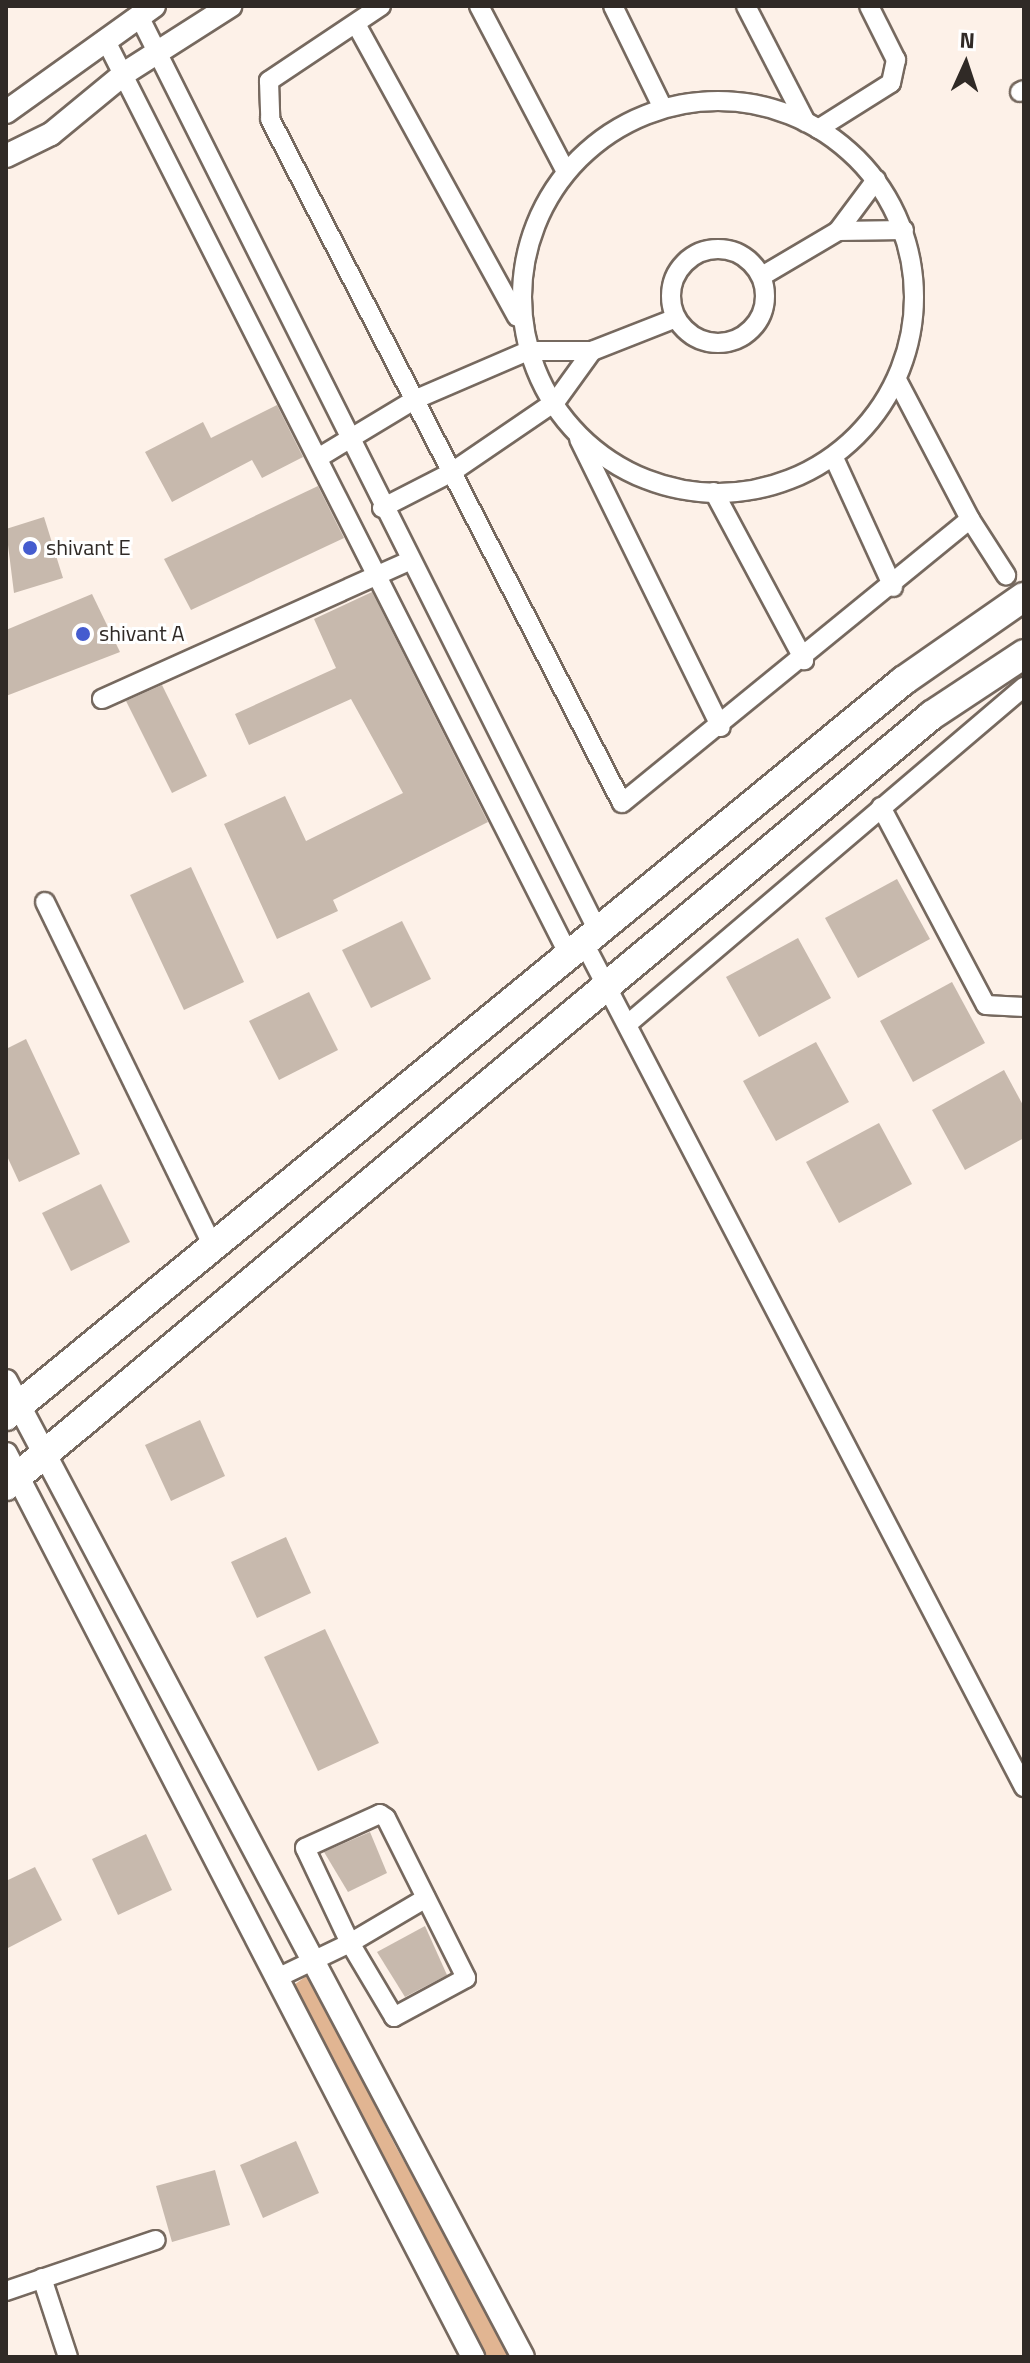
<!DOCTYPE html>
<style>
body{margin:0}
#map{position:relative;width:1030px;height:2363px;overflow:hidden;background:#fdf1e8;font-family:"Titillium Web",sans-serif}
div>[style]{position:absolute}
.forest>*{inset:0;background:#e1b592}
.building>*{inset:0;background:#c7b9ad}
.roads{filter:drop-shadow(2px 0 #76695f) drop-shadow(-2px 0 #76695f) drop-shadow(0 2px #76695f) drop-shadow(0 -2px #76695f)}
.minor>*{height:18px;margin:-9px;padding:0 9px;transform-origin:9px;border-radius:9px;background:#fff}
.minor>.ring{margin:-9px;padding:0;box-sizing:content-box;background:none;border:18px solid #fff;border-radius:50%}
.tertiary>*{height:22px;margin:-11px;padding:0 11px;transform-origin:11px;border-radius:11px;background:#fff}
.primary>*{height:28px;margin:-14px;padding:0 14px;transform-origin:14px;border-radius:14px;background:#fff}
.dots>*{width:22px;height:22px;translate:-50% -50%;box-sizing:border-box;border:4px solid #fff;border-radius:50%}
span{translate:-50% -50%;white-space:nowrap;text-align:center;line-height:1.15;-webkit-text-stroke:6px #fff;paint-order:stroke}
.poi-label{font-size:22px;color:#302a26}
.left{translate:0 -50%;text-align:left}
.frame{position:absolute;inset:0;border:8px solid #302a26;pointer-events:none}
.north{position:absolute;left:926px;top:24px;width:80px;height:80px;-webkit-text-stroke:6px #fff;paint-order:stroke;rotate:3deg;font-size:22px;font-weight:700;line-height:32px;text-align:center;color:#302a26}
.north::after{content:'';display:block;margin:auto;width:28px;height:36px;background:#302a26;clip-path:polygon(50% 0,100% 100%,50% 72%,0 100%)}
</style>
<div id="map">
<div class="forest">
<div style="clip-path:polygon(308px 1975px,396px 2147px,513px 2357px,484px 2357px,291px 1987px)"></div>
</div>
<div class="building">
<div style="clip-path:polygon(277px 405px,303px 457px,262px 478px,252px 460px,172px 502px,145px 452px,203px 422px,211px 438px)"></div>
<div style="clip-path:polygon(318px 486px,344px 538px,191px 610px,164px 559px)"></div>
<div style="clip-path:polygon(44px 517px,63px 578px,14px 593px,6px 529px)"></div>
<div style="clip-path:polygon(372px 592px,488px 822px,333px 900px,338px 911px,277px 939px,224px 824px,285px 796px,306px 841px,403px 793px,351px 699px,249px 745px,235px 714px,336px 668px,314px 619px)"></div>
<div style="clip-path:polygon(92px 594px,120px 652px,6px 696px,6px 630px)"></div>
<div style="clip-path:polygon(162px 685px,207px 776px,172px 793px,126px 701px)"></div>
<div style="clip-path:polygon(191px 867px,244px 982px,184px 1010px,130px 895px)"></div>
<div style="clip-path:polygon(897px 879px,930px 939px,858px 978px,825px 918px)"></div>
<div style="clip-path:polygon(402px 921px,431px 979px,371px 1008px,342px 950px)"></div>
<div style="clip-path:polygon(798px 938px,831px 998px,759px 1037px,726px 977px)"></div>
<div style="clip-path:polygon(952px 982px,985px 1043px,913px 1082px,880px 1021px)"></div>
<div style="clip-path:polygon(309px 992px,338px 1050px,279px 1080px,249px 1021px)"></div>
<div style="clip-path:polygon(26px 1039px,80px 1154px,19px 1182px,6px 1154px,6px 1049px)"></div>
<div style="clip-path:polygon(816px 1042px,849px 1102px,776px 1141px,743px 1081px)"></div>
<div style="clip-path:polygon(1004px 1070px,1024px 1107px,1024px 1138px,965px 1170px,932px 1110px)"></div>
<div style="clip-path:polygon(879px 1123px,912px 1184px,839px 1223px,806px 1162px)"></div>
<div style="clip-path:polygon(101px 1184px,130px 1242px,71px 1271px,42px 1213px)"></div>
<div style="clip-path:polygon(200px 1420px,225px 1476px,171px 1501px,145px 1445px)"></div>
<div style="clip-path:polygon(286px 1537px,311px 1593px,257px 1618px,231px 1562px)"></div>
<div style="clip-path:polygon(325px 1629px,379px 1743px,318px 1771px,264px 1657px)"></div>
<div style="clip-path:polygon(370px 1832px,387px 1873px,348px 1892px,324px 1852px)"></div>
<div style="clip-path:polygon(146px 1834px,172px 1890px,118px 1915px,92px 1859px)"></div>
<div style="clip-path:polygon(35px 1867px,62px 1920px,6px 1949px,6px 1881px)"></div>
<div style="clip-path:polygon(425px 1926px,447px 1975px,405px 1997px,377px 1952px)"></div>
<div style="clip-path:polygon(296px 2141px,319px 2193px,263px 2218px,240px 2165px)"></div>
<div style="clip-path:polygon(215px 2170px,230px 2225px,172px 2242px,156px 2186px)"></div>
</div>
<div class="roads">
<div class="minor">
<div style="left:381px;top:6px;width:135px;rotate:146.2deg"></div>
<div style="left:269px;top:81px;width:38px;rotate:88deg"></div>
<div style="left:270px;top:119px;width:769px;rotate:62.77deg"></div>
<div style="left:622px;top:803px;width:449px;rotate:-39.2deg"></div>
<div style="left:970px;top:519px;width:155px;rotate:-117.7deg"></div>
<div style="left:479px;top:6px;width:187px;rotate:62.3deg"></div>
<div style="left:613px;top:6px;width:111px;rotate:63.9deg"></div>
<div style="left:746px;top:6px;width:131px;rotate:62.7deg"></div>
<div style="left:139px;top:16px;width:1024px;rotate:63.36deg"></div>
<div style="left:356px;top:24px;width:334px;rotate:61.2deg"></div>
<div style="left:105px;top:39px;width:1027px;rotate:63.14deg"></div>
<div style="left:1020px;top:92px;width:4px;rotate:-27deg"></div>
<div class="ring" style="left:522px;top:101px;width:374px;height:374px"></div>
<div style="left:818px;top:129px;width:86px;rotate:-32.2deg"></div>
<div style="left:891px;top:83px;width:24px;rotate:-78deg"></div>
<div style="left:896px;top:60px;width:60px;rotate:-116.6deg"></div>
<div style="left:838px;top:231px;width:66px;rotate:-0.9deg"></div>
<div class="ring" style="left:671px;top:249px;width:76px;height:76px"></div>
<div style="left:762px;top:276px;width:88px;rotate:-30.6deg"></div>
<div style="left:838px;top:231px;width:64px;rotate:-53.3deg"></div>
<div style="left:579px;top:439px;width:321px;rotate:63.8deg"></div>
<div style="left:318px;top:458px;width:112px;rotate:-31.1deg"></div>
<div style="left:414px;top:400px;width:124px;rotate:-23.3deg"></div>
<div style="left:528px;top:351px;width:64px"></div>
<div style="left:592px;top:351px;width:90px;rotate:-21.4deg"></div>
<div style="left:834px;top:458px;width:142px;rotate:65.4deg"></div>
<div style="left:714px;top:492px;width:191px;rotate:61.8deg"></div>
<div style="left:382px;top:508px;width:79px;rotate:-27.2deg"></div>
<div style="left:452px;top:472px;width:126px;rotate:-34.3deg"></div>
<div style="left:556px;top:401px;width:62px;rotate:-54.2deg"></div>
<div style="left:970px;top:519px;width:67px;rotate:57.3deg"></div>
<div style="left:102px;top:699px;width:337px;rotate:-24.2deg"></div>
<div style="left:881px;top:807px;width:224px;rotate:62.1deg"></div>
<div style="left:986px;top:1005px;width:38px;rotate:3deg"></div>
<div style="left:45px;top:902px;width:384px;rotate:64deg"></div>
<div style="left:584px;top:943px;width:952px;rotate:62.47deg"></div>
<div style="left:629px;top:1023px;width:519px;rotate:-40.39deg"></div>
<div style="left:277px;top:1978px;width:81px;rotate:-25.6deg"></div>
<div style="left:350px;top:1943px;width:105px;rotate:-115.3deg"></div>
<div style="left:305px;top:1848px;width:82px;rotate:-24.4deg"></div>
<div style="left:380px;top:1814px;width:7px;rotate:34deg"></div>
<div style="left:386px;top:1818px;width:179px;rotate:63.4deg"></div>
<div style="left:466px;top:1978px;width:82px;rotate:151.6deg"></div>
<div style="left:394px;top:2017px;width:86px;rotate:-120.7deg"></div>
<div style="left:350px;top:1943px;width:88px;rotate:-30.6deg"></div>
<div style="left:42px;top:2278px;width:83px;rotate:71.8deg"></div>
<div style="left:6px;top:2291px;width:158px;rotate:-18.8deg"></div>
</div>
<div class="tertiary">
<div style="left:6px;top:112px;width:182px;rotate:-35.6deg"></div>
<div style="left:6px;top:156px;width:50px;rotate:-26.1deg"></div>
<div style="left:51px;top:134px;width:96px;rotate:-39.5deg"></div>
<div style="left:125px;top:73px;width:125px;rotate:-32.5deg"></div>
<div style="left:6px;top:1381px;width:1104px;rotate:62.09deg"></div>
<div style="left:6px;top:1454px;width:1017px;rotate:62.65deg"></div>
</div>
<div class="primary">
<div style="left:6px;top:1416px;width:1160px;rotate:-39.33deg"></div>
<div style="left:903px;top:681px;width:147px;rotate:-34.8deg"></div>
<div style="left:6px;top:1486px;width:1205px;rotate:-39.78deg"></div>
<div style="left:932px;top:715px;width:110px;rotate:-33.5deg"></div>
</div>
</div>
<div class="dots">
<div style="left:30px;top:548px;background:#455ccf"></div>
<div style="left:83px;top:634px;background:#455ccf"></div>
</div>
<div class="poi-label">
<span class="left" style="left:46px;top:548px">shivant E</span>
<span class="left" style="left:99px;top:634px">shivant A</span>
</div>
<div class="frame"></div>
<div class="north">N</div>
</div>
